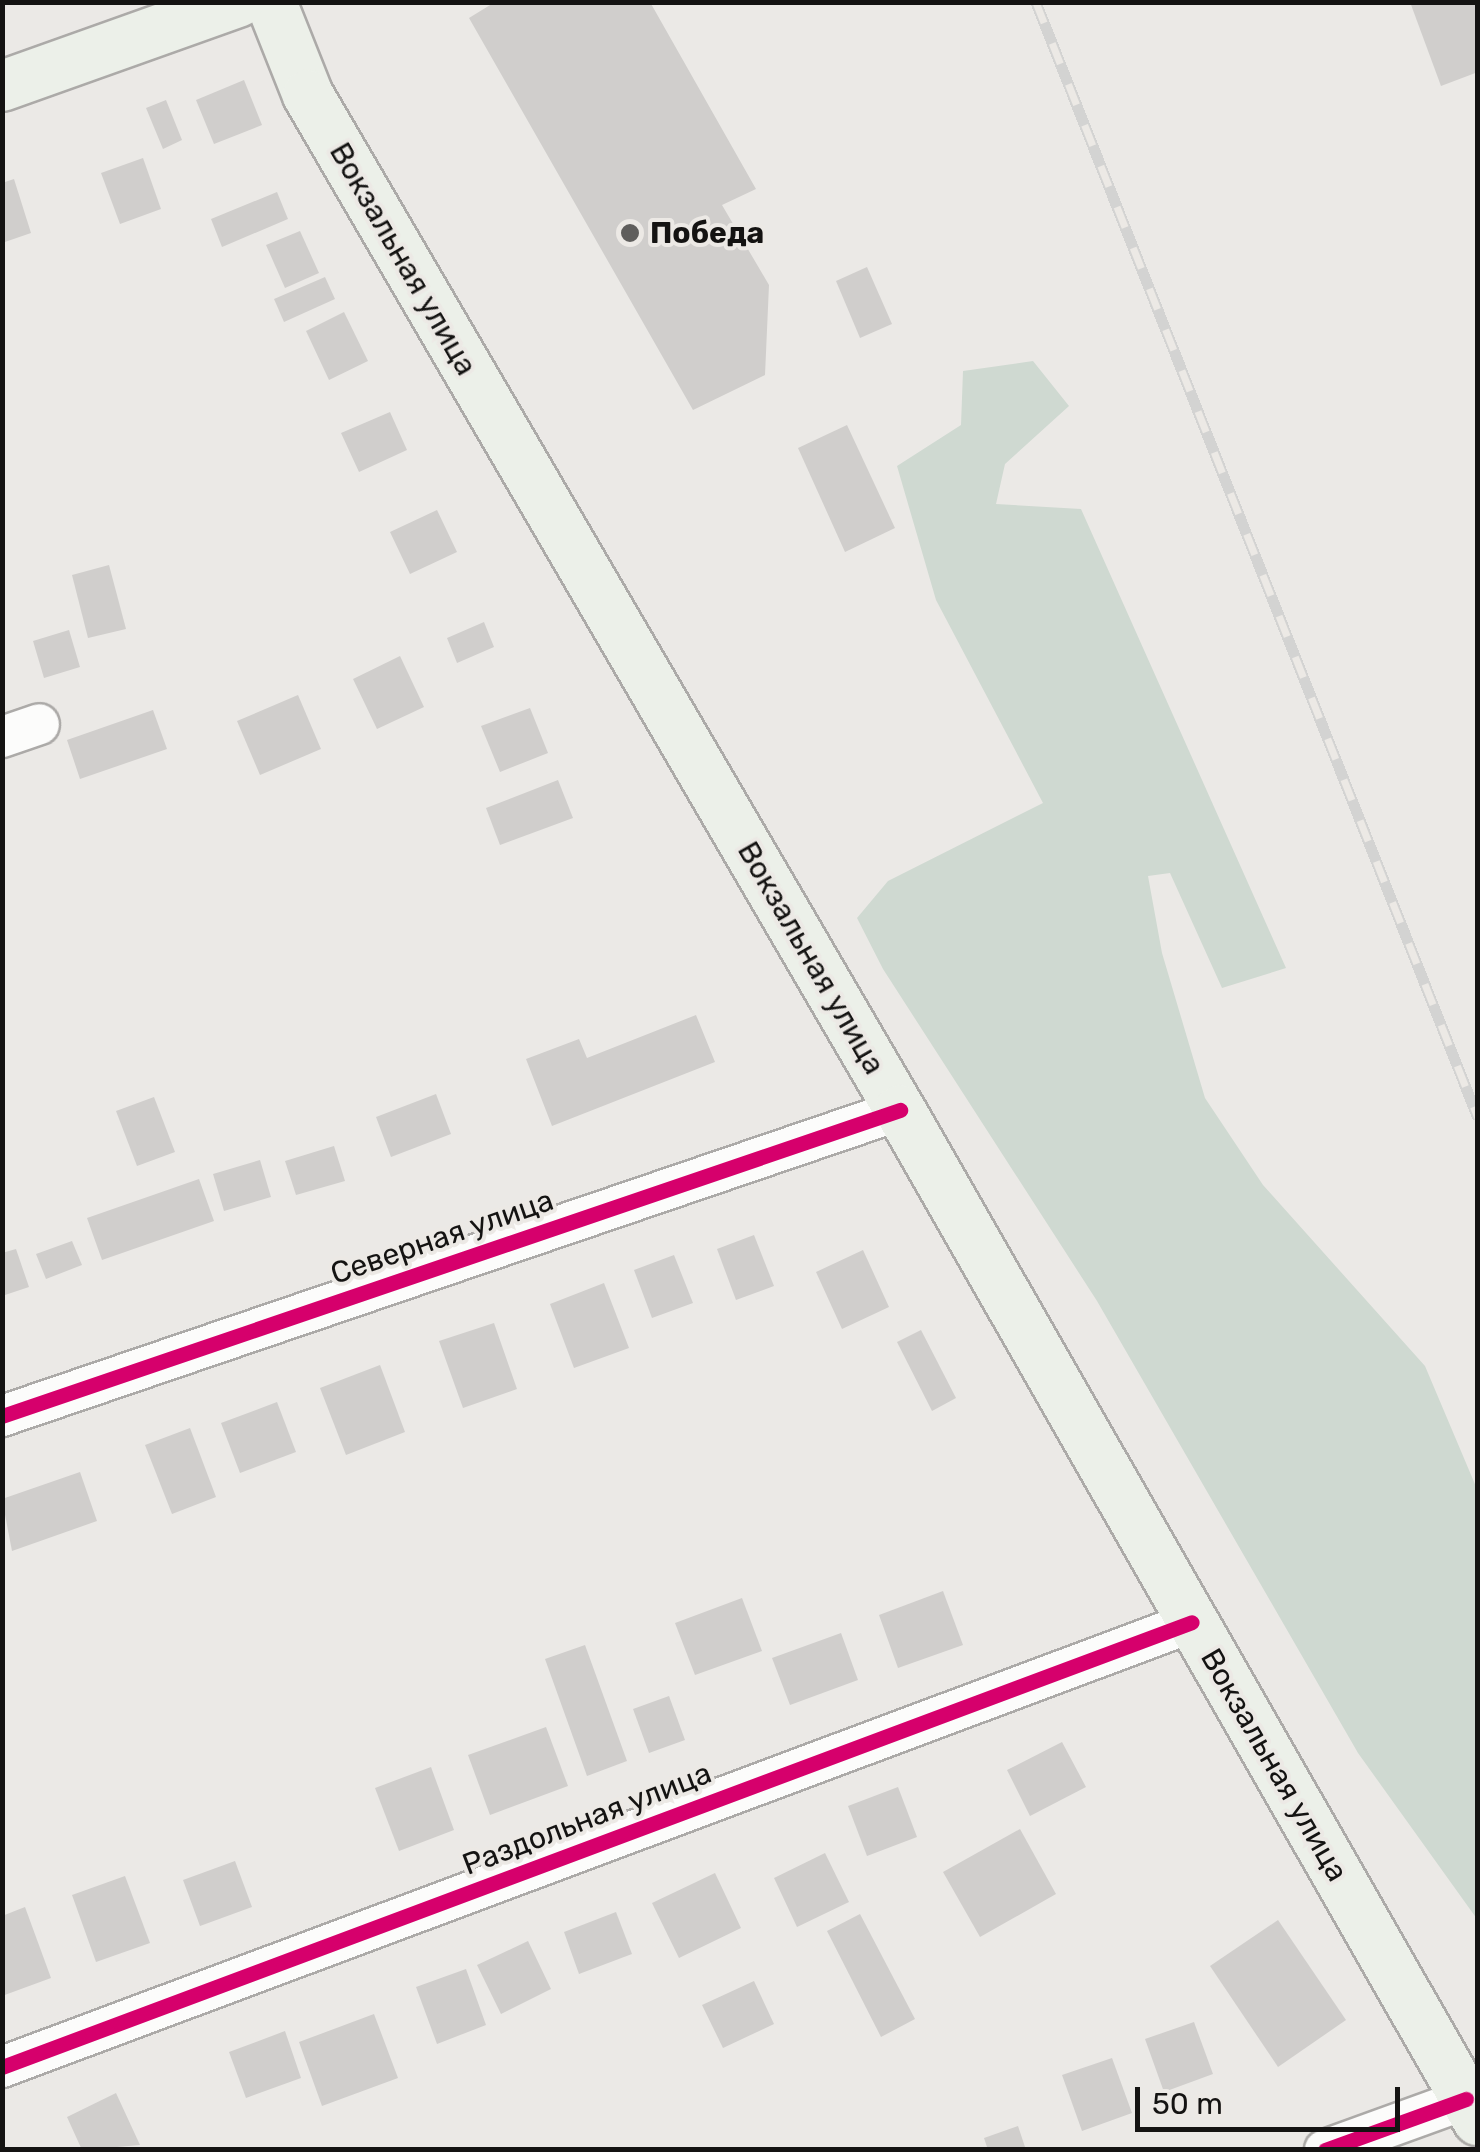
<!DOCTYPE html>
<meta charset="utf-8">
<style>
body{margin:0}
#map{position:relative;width:1480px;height:2152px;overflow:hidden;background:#ebe9e6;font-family:Rubik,sans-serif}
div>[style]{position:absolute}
.green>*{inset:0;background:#cfd9d1}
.building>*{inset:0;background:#d0cecc}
.roads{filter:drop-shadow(2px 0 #acaaa8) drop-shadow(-2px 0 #acaaa8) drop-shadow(0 2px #acaaa8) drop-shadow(0 -2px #acaaa8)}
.minor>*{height:40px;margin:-20px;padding:0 20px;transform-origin:20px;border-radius:20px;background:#fcfcfb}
.major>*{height:50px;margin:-25px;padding:0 25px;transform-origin:25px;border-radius:25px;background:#ecf0e9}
.rail>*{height:11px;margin-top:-5.5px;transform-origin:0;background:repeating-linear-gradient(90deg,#ece9e5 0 22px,#d3d3d2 0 44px);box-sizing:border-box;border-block:2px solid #d3d3d2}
.cycleway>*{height:15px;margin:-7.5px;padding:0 7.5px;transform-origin:7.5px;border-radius:7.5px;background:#d6006c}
.dots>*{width:28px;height:28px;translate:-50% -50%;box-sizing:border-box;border:5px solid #ece9e5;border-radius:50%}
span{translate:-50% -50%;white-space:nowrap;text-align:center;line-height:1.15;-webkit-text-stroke:8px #ece9e5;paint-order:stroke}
.poi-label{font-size:30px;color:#141312;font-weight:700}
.left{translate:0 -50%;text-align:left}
.street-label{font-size:30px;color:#141312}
.frame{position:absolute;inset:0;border:5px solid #141312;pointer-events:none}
.scale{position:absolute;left:1135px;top:2087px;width:265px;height:45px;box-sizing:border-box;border:5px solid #141312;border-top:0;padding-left:12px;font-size:30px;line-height:35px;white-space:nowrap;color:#141312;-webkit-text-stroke:8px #ece9e5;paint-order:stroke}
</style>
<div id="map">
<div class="green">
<div style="clip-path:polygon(1033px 361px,1069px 406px,1005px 464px,996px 504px,1081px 509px,1286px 968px,1222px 988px,1170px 873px,1148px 876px,1162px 953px,1205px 1098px,1263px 1185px,1425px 1366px,1477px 1489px,1477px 1919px,1358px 1753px,1097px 1301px,883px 969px,857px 918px,888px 881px,1043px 803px,936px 600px,897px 466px,961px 425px,963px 371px)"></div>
</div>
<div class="building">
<div style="clip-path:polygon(495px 2px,650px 2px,756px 189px,722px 205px,769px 285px,765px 375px,693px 410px,469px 18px)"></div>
<div style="clip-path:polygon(1410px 2px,1478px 2px,1478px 72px,1441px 86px)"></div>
<div style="clip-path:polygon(244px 80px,262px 125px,214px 144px,196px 100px)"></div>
<div style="clip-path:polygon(166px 100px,182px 140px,163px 149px,146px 108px)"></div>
<div style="clip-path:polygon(143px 158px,161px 209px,120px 224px,101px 173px)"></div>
<div style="clip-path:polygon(14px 179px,31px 233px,2px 243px,2px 183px)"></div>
<div style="clip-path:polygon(277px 192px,288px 219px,222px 247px,211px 219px)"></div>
<div style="clip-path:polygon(300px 231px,319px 273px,285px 288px,266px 245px)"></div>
<div style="clip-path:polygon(867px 267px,892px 324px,860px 338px,836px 281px)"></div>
<div style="clip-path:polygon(325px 277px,335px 299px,284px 322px,274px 299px)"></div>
<div style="clip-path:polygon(344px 312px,368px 361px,329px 380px,306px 331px)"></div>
<div style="clip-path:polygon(390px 412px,407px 450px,359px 472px,341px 433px)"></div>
<div style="clip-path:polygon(847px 425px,895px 528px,845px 552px,798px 448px)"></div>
<div style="clip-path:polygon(437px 510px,457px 552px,410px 574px,390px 532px)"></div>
<div style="clip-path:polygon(109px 565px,126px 629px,88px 638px,72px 575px)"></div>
<div style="clip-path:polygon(484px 622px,494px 647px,457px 663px,447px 638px)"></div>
<div style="clip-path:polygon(69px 630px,80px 667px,44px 678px,33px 641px)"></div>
<div style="clip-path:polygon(400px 656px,424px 707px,377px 729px,353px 679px)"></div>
<div style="clip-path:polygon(298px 695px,321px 749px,260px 775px,237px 721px)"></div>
<div style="clip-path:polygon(530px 708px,548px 753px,500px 772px,481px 726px)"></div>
<div style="clip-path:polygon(153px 710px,167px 749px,80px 779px,67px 740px)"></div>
<div style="clip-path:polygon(558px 780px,573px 818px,500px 845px,486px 808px)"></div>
<div style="clip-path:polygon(696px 1015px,715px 1062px,552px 1126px,526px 1059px,579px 1039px,587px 1058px)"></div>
<div style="clip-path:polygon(436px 1094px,451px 1134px,391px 1157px,376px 1117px)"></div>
<div style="clip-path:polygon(154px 1097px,175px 1152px,137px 1166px,116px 1111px)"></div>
<div style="clip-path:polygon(334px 1146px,345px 1181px,296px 1195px,285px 1161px)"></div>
<div style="clip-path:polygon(260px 1160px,271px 1197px,224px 1211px,213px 1174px)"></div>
<div style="clip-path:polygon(199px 1179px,214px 1221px,102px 1260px,87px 1218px)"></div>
<div style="clip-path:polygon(754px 1235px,774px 1286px,736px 1300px,717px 1249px)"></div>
<div style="clip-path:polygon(72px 1241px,82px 1265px,46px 1279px,36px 1254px)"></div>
<div style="clip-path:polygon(16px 1249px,29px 1287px,2px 1296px,2px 1253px)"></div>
<div style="clip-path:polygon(863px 1250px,889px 1307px,842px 1329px,816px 1272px)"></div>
<div style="clip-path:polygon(674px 1255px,693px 1303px,652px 1318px,634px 1270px)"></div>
<div style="clip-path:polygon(604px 1283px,629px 1348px,574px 1368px,550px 1304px)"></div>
<div style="clip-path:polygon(494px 1323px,517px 1389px,463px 1408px,439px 1341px)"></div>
<div style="clip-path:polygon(921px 1330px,956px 1398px,932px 1411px,897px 1342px)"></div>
<div style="clip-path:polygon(380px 1365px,405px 1432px,346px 1455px,320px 1388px)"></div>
<div style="clip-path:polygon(277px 1402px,296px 1452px,240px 1473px,221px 1423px)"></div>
<div style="clip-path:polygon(190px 1428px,216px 1497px,172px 1514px,145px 1445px)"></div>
<div style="clip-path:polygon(80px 1472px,97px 1521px,12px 1551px,2px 1499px)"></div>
<div style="clip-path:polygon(943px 1591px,963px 1645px,898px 1668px,879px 1615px)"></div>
<div style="clip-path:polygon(742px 1598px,762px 1651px,695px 1675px,675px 1623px)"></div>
<div style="clip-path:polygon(841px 1633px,858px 1680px,790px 1705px,772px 1658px)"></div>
<div style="clip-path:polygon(585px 1645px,627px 1761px,587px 1776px,545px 1659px)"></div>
<div style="clip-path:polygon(669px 1696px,685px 1740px,649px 1753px,633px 1709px)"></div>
<div style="clip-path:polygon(546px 1727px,568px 1786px,490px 1815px,468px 1755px)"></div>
<div style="clip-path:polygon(1062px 1742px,1086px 1787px,1030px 1816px,1007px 1770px)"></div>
<div style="clip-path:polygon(431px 1767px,454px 1830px,399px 1851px,375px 1788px)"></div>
<div style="clip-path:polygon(898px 1787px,917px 1837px,867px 1856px,848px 1806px)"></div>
<div style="clip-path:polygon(1020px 1829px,1056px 1894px,980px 1937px,943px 1872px)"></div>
<div style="clip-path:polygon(825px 1853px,849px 1902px,797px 1927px,774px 1878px)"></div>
<div style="clip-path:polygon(235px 1861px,252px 1907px,200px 1926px,183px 1880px)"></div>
<div style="clip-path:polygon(715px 1873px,741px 1928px,679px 1958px,652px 1903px)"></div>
<div style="clip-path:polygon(125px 1876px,150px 1943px,96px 1962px,72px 1895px)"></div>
<div style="clip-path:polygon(25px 1907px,51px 1978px,2px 1996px,2px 1916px)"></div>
<div style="clip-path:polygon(616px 1912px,632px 1954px,579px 1974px,564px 1932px)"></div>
<div style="clip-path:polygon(860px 1914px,915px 2019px,881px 2037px,827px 1931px)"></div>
<div style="clip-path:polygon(1278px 1920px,1346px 2020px,1278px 2067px,1210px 1966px)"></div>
<div style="clip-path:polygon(528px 1941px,551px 1989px,501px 2014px,477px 1965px)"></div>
<div style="clip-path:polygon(466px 1969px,486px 2025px,437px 2044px,416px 1987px)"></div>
<div style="clip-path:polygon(754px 1981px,774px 2024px,723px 2048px,702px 2005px)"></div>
<div style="clip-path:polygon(374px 2014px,398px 2078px,322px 2106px,299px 2042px)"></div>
<div style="clip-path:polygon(1194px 2022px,1213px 2074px,1164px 2092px,1145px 2039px)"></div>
<div style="clip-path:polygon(285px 2031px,301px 2078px,246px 2098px,229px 2052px)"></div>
<div style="clip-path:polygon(1112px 2058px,1132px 2113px,1082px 2131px,1062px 2075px)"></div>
<div style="clip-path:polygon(116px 2093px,140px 2145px,82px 2150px,67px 2117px)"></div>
<div style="clip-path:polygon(1018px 2126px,1026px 2150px,988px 2150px,984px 2138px)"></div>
</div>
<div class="roads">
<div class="minor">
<div style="left:2px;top:737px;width:39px;rotate:-19deg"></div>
<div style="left:2px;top:1416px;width:949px;rotate:-18.82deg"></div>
<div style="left:2px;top:2067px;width:1270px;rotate:-20.5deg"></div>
<div style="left:1325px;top:2150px;width:150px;rotate:-19.9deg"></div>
</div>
<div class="major">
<div style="left:271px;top:2px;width:100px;rotate:68.3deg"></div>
<div style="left:308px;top:95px;width:1175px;rotate:59.75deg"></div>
<div style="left:900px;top:1110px;width:1164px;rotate:60.22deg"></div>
<div style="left:2px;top:86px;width:251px;rotate:-19.6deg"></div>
</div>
</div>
<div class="rail">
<div style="left:1036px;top:2px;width:1200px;rotate:68.39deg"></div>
</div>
<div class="cycleway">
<div style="left:2px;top:1416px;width:949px;rotate:-18.82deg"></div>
<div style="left:2px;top:2067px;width:1270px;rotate:-20.5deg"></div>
<div style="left:1325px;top:2150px;width:150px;rotate:-19.9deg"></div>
</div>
<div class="dots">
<div style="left:630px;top:233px;background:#5f5e5c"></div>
</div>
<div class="poi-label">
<span class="left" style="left:650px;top:233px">Победа</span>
</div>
<div class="street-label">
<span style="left:403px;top:259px;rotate:60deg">Вокзальная улица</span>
<span style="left:811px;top:958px;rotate:60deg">Вокзальная улица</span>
<span style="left:442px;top:1237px;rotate:-19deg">Северная улица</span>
<span style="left:1274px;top:1765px;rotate:60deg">Вокзальная улица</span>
<span style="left:587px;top:1819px;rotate:-21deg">Раздольная улица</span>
</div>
<div class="frame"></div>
<div class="scale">50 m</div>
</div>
